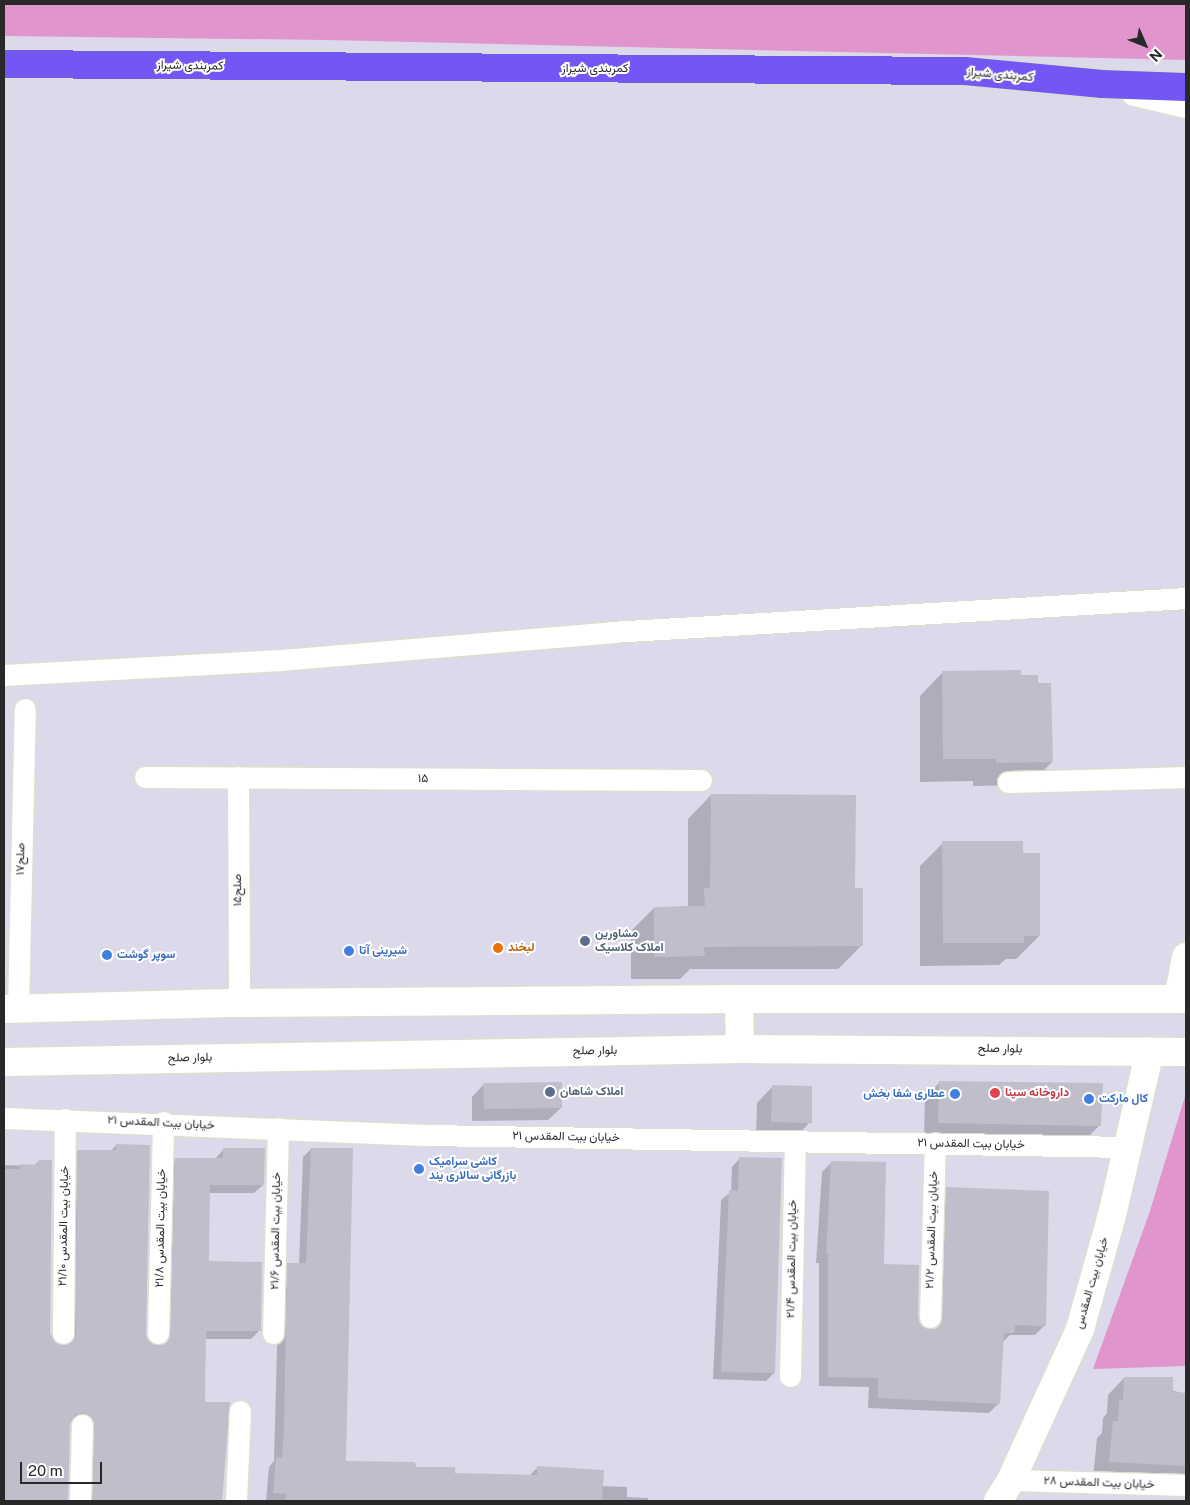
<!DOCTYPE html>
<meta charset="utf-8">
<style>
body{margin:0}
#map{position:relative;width:1190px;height:1505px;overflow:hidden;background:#dcd9ea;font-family:"Public Sans",Vazirmatn,sans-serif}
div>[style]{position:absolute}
.green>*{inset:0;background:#e195cd}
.shadow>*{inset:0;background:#0003}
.building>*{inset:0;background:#c1becc}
.roads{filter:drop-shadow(1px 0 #d9e1ce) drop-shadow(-1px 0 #d9e1ce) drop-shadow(0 1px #d9e1ce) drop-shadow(0 -1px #d9e1ce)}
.minor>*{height:21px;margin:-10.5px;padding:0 10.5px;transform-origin:10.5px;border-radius:10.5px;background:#fff}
.tertiary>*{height:28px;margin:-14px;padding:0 14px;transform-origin:14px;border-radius:14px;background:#fff}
.secondary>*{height:28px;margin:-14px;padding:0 14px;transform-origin:14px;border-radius:14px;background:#fff}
.trunk>*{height:28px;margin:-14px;padding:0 14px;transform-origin:14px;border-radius:14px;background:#7456f5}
.dots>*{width:14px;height:14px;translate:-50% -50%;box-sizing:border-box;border:2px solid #fff;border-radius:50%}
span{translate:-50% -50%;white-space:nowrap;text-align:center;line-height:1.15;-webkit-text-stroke:4px #fff;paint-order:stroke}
.street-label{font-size:12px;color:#282828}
.service-label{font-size:12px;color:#4e5e75;font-weight:700}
.left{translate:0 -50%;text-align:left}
.food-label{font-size:12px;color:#c56008;font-weight:700}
.shop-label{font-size:12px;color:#366cbe;font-weight:700}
.right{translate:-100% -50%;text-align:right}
.health-label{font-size:12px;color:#be3a42;font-weight:700}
.frame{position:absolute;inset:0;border:5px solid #282828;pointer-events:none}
.north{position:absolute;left:1120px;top:20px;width:50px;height:50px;-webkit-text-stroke:4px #fff;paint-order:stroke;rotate:134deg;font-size:14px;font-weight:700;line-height:20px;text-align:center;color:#282828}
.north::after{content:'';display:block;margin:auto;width:18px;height:22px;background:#282828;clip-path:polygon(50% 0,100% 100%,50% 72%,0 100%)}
.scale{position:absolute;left:20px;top:1462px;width:82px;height:22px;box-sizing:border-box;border:2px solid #282828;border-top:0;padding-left:6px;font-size:15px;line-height:18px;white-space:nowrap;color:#282828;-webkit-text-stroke:4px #fff;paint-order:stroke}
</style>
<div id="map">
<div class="green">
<div style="clip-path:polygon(4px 4px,1186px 4px,1186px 60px,326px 40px,4px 36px)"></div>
<div style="clip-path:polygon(1186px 1093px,1186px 1366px,1093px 1369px,1149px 1214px)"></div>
</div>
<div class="shadow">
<div style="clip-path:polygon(943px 672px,1020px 677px,1037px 684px,1052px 762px,1029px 785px,973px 786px,973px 781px,920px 782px,920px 696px)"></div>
<div style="clip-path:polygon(711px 795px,862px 945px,838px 969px,690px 969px,680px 979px,631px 979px,631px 931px,654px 908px,688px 906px,688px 819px)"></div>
<div style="clip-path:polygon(943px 843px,1022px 854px,1039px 936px,1016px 959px,1006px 959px,999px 965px,920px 966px,920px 866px)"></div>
<div style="clip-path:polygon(939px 1083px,1100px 1125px,1085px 1140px,924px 1137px,925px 1097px)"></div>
<div style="clip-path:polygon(484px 1084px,561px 1108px,548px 1120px,472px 1121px,472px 1097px)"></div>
<div style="clip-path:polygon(773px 1086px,810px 1122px,794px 1139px,756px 1138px,757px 1103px)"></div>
<div style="clip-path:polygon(116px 1145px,144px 1333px,150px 1344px,158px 1347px,163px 1343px,167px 1167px,175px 1159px,215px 1159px,224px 1149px,263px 1185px,254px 1193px,208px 1193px,207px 1263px,259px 1331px,251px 1339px,204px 1339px,204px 1403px,229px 1403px,221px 1501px,85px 1501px,74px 1420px,68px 1424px,66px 1501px,4px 1501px,4px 1165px,34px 1166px,39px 1161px,49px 1333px,55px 1345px,64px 1347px,68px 1343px,69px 1160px,78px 1151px,111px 1151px)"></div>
<div style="clip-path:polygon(311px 1149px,345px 1462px,453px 1475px,529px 1476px,538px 1467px,602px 1486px,627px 1487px,627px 1497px,648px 1498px,648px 1501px,266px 1501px,269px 1467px,274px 1461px,279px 1272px,288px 1264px,299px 1264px,303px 1157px)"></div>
<div style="clip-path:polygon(740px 1158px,774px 1373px,766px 1381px,713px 1379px,721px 1200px,731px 1192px,732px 1167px)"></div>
<div style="clip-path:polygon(832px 1162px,882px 1265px,922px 1328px,933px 1328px,937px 1198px,947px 1188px,1045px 1325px,1035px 1335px,1010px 1335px,1002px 1343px,999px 1403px,989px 1413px,868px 1408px,869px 1387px,819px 1386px,819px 1263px,816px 1263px,822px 1172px)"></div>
<div style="clip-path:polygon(1124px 1378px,1186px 1394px,1186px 1483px,1093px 1478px,1097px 1438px,1102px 1433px,1103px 1418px,1107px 1413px,1108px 1395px)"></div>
</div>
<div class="building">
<div style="clip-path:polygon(1021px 670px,1021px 675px,1038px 675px,1038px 683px,1051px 683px,1053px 762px,996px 763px,996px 759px,943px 759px,942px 671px)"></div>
<div style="clip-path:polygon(711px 794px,856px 795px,855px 888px,863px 888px,863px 946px,704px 947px,705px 956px,654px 957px,654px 907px,705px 906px,704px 888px,710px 888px)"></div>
<div style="clip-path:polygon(942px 841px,1023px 841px,1023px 853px,1040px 853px,1040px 936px,1024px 936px,1024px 943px,943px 943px)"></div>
<div style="clip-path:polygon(939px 1081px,1103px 1083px,1101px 1126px,938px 1123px)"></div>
<div style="clip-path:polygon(562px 1082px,562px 1108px,484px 1109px,483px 1083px)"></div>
<div style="clip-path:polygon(772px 1085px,812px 1086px,812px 1123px,771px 1122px)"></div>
<div style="clip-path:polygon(116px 1144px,150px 1145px,146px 1333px,147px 1339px,157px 1345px,164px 1344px,170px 1333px,175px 1158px,223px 1158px,223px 1148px,265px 1148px,264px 1185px,210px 1185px,209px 1261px,262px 1262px,261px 1331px,206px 1331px,205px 1402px,230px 1402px,222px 1501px,92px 1501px,94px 1425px,89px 1415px,82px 1413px,76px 1414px,70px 1424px,68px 1501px,4px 1501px,4px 1169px,20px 1169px,21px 1164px,38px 1165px,39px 1160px,52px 1160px,50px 1333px,56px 1343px,63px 1345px,73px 1340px,76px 1333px,77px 1150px,116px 1150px)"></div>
<div style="clip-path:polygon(311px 1148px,353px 1148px,346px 1461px,415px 1462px,416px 1467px,455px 1467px,455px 1473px,537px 1475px,537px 1466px,604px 1470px,602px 1501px,285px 1501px,286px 1494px,273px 1493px,276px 1457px,282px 1458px,284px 1426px,287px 1263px,306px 1263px)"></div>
<div style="clip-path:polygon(739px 1157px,782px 1158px,775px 1373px,721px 1372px,729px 1190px,738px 1191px)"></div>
<div style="clip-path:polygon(831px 1161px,886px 1162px,884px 1264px,919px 1265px,918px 1317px,923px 1327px,929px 1329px,936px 1328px,942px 1317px,946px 1187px,1049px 1191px,1046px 1326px,1015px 1325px,1014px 1333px,1004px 1333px,1000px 1404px,878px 1398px,878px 1378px,828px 1377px,828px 1254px,826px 1254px)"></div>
<div style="clip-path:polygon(1124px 1377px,1173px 1377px,1173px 1392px,1186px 1393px,1186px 1466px,1109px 1462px,1113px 1421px,1118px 1421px,1119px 1400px,1123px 1400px)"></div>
</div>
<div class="roads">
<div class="minor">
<div style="left:4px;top:675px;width:277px;rotate:-3.1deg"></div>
<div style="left:281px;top:660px;width:331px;rotate:-4.8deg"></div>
<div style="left:611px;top:632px;width:576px;rotate:-3.38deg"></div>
<div style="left:145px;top:777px;width:556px;rotate:0.31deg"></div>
<div style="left:238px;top:777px;width:226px;rotate:89.7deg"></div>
<div style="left:1008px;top:782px;width:178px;rotate:-1.6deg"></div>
<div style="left:18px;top:1009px;width:300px;rotate:-88.7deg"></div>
<div style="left:4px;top:1118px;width:423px;rotate:2.3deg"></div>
<div style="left:427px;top:1135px;width:702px;rotate:0.98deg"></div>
<div style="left:930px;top:1317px;width:174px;rotate:-88.4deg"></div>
<div style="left:63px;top:1333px;width:214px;rotate:-89.5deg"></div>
<div style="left:158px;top:1333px;width:211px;rotate:-88.6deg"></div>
<div style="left:273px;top:1333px;width:205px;rotate:-88.6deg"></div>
<div style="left:790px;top:1376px;width:235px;rotate:-88.8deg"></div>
<div style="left:1011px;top:1480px;width:175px;rotate:1.6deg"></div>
<div style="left:80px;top:1501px;width:76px;rotate:-88.5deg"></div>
<div style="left:236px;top:1501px;width:90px;rotate:-87.5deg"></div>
</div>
<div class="tertiary">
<div style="left:1135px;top:92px;width:52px;rotate:13.2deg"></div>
<div style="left:1178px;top:999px;width:43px;rotate:-79.2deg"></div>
<div style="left:998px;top:1501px;width:25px;rotate:-58deg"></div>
<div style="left:1011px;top:1480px;width:166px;rotate:-65.4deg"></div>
<div style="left:1080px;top:1329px;width:118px;rotate:-74.3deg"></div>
<div style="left:1112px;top:1215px;width:168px;rotate:-77deg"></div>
</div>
<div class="secondary">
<div style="left:739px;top:999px;width:50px;rotate:88.9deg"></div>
<div style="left:4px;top:1009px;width:235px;rotate:-1.5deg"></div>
<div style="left:239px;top:1003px;width:500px;rotate:-0.46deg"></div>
<div style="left:739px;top:999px;width:447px"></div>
<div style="left:4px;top:1062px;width:736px;rotate:-1.01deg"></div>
<div style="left:740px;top:1049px;width:446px;rotate:0.4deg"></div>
</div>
<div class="trunk">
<div style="left:4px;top:64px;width:961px;rotate:0.42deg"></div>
<div style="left:965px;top:71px;width:138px;rotate:5.4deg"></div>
<div style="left:1102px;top:84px;width:84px;rotate:2deg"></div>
</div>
</div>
<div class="dots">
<div style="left:585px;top:941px;background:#5c6f8a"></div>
<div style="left:498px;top:948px;background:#e8710a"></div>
<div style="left:349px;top:951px;background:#3f7fe0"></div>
<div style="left:107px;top:955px;background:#3f7fe0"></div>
<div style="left:550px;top:1092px;background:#5c6f8a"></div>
<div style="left:995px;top:1093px;background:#e0444e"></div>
<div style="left:955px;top:1094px;background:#3f7fe0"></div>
<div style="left:1089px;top:1099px;background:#3f7fe0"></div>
<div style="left:419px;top:1169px;background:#3f7fe0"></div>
</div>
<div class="street-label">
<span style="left:190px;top:66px;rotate:1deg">کمربندی شیراز</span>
<span style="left:595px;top:69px">کمربندی شیراز</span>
<span style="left:1000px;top:75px;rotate:5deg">کمربندی شیراز</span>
<span style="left:423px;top:779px">۱۵</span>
<span style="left:21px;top:859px;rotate:-89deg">صلح۱۷</span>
<span style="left:238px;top:890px;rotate:-90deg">صلح۱۵</span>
<span style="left:1000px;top:1049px;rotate:1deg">بلوار صلح</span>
<span style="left:595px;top:1051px;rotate:-1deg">بلوار صلح</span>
<span style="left:190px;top:1058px;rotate:-1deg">بلوار صلح</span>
<span style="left:161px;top:1123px;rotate:3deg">خیابان بیت المقدس ۲۱</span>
<span style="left:566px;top:1137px;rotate:1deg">خیابان بیت المقدس ۲۱</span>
<span style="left:971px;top:1144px;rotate:1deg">خیابان بیت المقدس ۲۱</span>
<span style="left:64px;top:1226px;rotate:-89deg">خیابان بیت المقدس ۲۱/۱۰</span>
<span style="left:161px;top:1228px;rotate:-89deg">خیابان بیت المقدس ۲۱/۸</span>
<span style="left:932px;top:1230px;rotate:-88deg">خیابان بیت المقدس ۲۱/۲</span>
<span style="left:276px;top:1231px;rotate:-89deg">خیابان بیت المقدس ۲۱/۶</span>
<span style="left:792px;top:1259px;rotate:-89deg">خیابان بیت المقدس ۲۱/۴</span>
<span style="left:1092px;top:1283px;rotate:-74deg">خیابان بیت المقدس</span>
<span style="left:1099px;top:1483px;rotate:2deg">خیابان بیت المقدس ۲۸</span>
</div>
<div class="service-label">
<span class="left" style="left:595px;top:941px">مشاورین<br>املاک کلاسیک</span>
<span class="left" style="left:560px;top:1092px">املاک شاهان</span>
</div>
<div class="food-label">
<span class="left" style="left:508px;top:948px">لبخند</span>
</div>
<div class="shop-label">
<span class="left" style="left:359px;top:951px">شیرینی آتا</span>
<span class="left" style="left:117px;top:955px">سوپر گوشت</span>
<span class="right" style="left:945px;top:1094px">عطاری شفا بخش</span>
<span class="left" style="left:1099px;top:1099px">کال مارکت</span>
<span class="left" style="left:429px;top:1169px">کاشی سرامیک<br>بازرگانی سالاری یند</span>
</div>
<div class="health-label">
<span class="left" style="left:1005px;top:1093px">داروخانه سینا</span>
</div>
<div class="frame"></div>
<div class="north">N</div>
<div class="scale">20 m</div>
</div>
